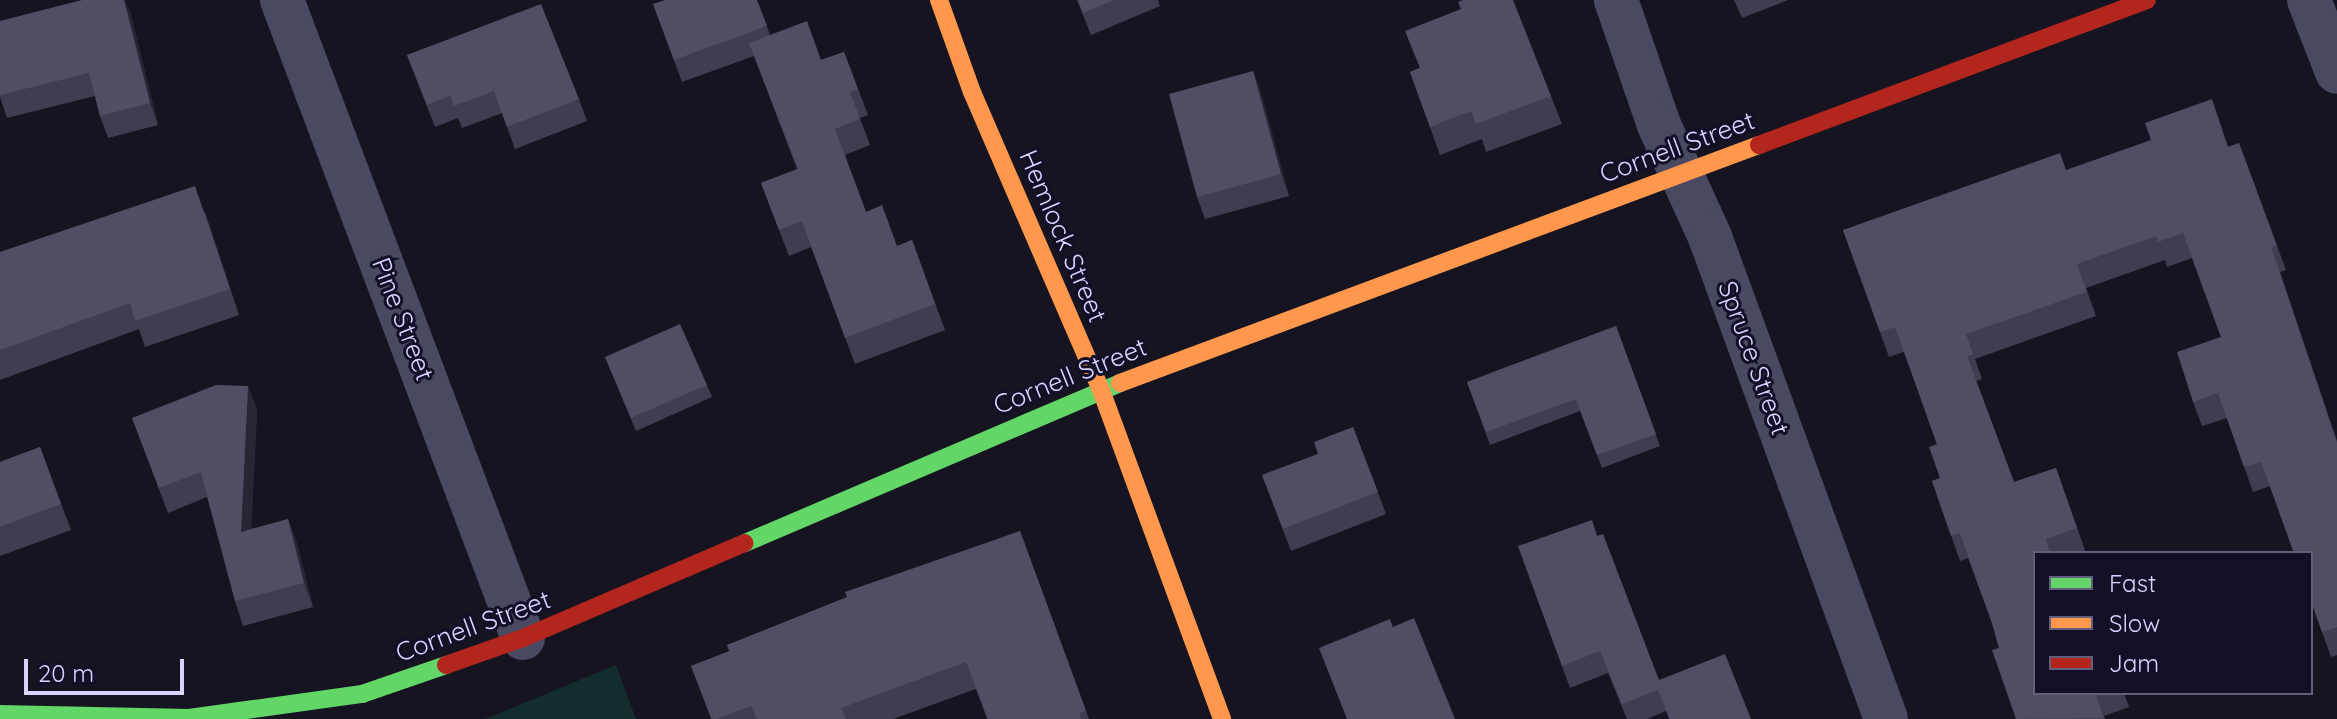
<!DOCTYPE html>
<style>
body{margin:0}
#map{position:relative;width:2337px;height:719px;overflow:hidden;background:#161421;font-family:Quicksand,sans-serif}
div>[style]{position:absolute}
.green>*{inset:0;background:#132c2d}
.street>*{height:44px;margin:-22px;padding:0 22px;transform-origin:22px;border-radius:22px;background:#4a4962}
.fast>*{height:18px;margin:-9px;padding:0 9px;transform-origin:9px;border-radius:9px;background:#63d668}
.slow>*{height:18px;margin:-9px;padding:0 9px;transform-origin:9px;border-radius:9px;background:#ff974d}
.jam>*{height:18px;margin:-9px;padding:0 9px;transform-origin:9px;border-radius:9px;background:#b3261e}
.wall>*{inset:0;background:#403d50}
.shaded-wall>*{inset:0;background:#282635}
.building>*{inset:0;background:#504e63}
span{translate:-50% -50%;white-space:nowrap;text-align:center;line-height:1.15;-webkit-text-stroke:6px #130f26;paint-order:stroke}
.street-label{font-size:26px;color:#d9d4ff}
.legend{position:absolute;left:2033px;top:551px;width:280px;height:144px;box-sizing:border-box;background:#130f26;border:2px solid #625e7d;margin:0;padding:10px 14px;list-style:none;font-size:24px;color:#d9d4ff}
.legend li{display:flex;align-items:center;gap:16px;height:40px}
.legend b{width:40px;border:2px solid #625e7d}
.scale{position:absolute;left:24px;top:659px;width:160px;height:36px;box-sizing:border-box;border:4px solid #d9d4ff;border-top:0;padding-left:10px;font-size:24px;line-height:28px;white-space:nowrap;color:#d9d4ff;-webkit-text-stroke:6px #130f26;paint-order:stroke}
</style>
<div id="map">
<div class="green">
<div style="clip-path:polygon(616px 665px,636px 719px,485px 719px)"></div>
</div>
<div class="street">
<div style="left:282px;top:0;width:682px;rotate:69.31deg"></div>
<div style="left:1616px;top:0;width:132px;rotate:71deg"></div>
<div style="left:1659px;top:125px;width:123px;rotate:65.5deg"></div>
<div style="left:1710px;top:237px;width:513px;rotate:69.94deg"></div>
<div style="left:2309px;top:0;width:77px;rotate:68.7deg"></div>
</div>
<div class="fast">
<div style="left:745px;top:543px;width:408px;rotate:-23.1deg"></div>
<div style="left:0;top:714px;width:189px;rotate:1.2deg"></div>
<div style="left:189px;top:718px;width:175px;rotate:-7.9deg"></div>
<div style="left:362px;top:694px;width:89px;rotate:-19deg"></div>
</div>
<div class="slow">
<div style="left:939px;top:0;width:98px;rotate:70.3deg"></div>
<div style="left:972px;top:92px;width:325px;rotate:66.6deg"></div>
<div style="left:1101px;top:390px;width:351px;rotate:69.8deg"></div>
<div style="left:1120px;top:383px;width:682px;rotate:-20.43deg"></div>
</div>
<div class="jam">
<div style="left:1759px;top:145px;width:414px;rotate:-20.5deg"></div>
<div style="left:446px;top:665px;width:82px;rotate:-19.3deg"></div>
<div style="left:523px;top:638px;width:241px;rotate:-23.2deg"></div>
</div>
<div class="wall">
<div style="clip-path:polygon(757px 0,770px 35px,821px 60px,844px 52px,868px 115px,860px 118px,870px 145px,845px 155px,866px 212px,897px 246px,912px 240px,945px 330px,855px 364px,811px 247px,789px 256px,761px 183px,797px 169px,754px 56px,682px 82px,653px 4px)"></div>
<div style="clip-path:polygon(1077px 0,1158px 0,1160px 6px,1091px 35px)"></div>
<div style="clip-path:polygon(1734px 0,1788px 0,1742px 18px)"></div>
<div style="clip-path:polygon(1461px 9px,1551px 96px,1562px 124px,1486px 152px,1482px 139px,1440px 155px,1410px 72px,1419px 68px)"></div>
<div style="clip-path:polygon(130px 12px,158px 125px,108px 138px,100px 116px,95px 96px,7px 118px,0 97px,0 21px)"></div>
<div style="clip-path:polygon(407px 55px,579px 99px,587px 121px,515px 149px,502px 113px,462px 128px,458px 118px,435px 127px)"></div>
<div style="clip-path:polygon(1253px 71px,1261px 93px,1289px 196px,1205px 219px,1197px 197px)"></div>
<div style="clip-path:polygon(2239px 143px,2286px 270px,2280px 272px,2337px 441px,2337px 655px,2331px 657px,2270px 486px,2253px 492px,2227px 418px,2202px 426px,2193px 402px,2221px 337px,2192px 258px,2167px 267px,2165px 260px,2086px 288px,2096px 316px,1975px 359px,1982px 379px,1976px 381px,2014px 482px,2056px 468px,2086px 553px,2035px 553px,2035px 693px,2124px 693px,2129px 707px,2104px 716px,2105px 719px,2016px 719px,1999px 648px,1992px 623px,1968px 558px,1960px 561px,1932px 481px,1940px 478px,1937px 444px,1904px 352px,1889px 357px,1843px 230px,2229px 147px)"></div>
<div style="clip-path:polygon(205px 212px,239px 315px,145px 347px,139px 329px,0 380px,0 252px)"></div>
<div style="clip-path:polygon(1616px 326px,1660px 446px,1602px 468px,1580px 411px,1490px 445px,1467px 382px)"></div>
<div style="clip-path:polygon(605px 357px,707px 385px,712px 397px,636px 431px)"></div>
<div style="clip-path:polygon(248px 386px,257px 410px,251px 529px,288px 519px,297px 544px,313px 607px,243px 626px,235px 601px,207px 497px,168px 513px,132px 418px)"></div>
<div style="clip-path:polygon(1353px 427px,1386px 514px,1291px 551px,1262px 475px,1318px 454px)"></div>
<div style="clip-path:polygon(40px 447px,71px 530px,0 556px,0 462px)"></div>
<div style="clip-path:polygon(1020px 531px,1089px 719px,987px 719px,976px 689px,893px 719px,711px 719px,691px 666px,729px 651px,727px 645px)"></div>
<div style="clip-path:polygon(1598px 536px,1659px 680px,1751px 719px,1669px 719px,1666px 711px,1647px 719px,1627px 719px,1608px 673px,1570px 688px,1518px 546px)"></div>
</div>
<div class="shaded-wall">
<div style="clip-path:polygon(124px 0,125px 0,130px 12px,158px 125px,150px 103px)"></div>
<div style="clip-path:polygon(1253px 71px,1261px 93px,1289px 196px,1281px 174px)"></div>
<div style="clip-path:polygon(248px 386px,257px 410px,250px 556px,241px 532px)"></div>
<div style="clip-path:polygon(288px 519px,297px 544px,313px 607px,304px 583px)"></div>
</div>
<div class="building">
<div style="clip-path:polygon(82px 0,124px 0,150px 103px,100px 116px,89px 73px,0 95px,0 21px)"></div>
<div style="clip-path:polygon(665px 0,757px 0,767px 26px,674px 60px,653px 4px)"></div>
<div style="clip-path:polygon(1078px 0,1114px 0,1083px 13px)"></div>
<div style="clip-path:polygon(1463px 0,1513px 0,1551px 96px,1476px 124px,1471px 111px,1430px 127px,1410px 72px,1420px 68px,1405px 31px,1461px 9px,1458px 2px)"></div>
<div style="clip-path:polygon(541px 4px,579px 99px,507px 127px,494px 91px,454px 106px,450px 96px,427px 105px,407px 55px)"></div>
<div style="clip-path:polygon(807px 21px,821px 60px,844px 52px,858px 89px,850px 92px,860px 119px,835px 129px,866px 212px,882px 205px,897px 246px,912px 240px,935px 304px,845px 338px,802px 221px,779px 230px,761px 183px,798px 169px,749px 43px)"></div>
<div style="clip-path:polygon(1253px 71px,1281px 174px,1197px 197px,1169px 94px)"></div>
<div style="clip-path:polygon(2212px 99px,2228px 147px,2239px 143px,2277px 246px,2271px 247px,2337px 443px,2337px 627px,2322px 632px,2311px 601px,2311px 553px,2294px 553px,2261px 462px,2244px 467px,2218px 393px,2193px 402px,2177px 352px,2221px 337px,2183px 233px,2158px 242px,2156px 236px,2077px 264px,2087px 292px,1966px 334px,1973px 354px,1967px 356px,2014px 482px,2056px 468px,2077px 528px,2046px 539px,2050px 553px,2035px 553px,2035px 693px,2095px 693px,2104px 718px,2016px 719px,1992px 650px,1999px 648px,1992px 623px,1960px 533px,1951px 536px,1932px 481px,1940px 478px,1929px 447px,1937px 444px,1895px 327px,1880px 332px,1843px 230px,2060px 153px,2066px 170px,2151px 140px,2145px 123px)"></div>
<div style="clip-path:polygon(195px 186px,230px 289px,135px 321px,130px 303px,0 350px,0 252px)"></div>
<div style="clip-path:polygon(680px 324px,707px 385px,631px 418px,605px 357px)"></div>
<div style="clip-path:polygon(1616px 326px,1656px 434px,1597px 455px,1576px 399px,1486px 432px,1467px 382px)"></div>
<div style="clip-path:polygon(216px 385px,248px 386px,241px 532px,288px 519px,304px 583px,235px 601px,201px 472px,159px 488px,132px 418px)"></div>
<div style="clip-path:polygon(1353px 427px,1378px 492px,1283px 529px,1262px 475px,1318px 454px,1314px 442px)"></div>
<div style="clip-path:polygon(40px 447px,61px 504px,0 527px,0 462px)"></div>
<div style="clip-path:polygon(1592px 520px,1597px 536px,1603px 534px,1659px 680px,1725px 654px,1751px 719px,1670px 719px,1658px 690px,1622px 704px,1600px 651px,1562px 666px,1518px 546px)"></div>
<div style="clip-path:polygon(1020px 531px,1086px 711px,1079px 713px,1081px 719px,988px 719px,966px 662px,841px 708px,846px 719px,757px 719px,751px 706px,716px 719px,712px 719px,691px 666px,730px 651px,727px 645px,847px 597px,845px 592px)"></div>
<div style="clip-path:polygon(1414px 618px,1455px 719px,1347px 719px,1319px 648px,1390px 619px,1393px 627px)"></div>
</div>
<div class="street-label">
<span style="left:1677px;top:147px;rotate:-20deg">Cornell Street</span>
<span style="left:1063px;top:236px;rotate:67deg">Hemlock Street</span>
<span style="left:403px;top:319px;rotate:69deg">Pine Street</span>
<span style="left:1754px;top:358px;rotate:70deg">Spruce Street</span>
<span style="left:1070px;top:376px;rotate:-22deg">Cornell Street</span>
<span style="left:473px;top:626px;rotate:-20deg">Cornell Street</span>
</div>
<ul class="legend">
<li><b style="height:10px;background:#63d668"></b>Fast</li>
<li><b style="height:10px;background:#ff974d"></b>Slow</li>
<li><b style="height:10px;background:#b3261e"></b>Jam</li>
</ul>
<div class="scale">20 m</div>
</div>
